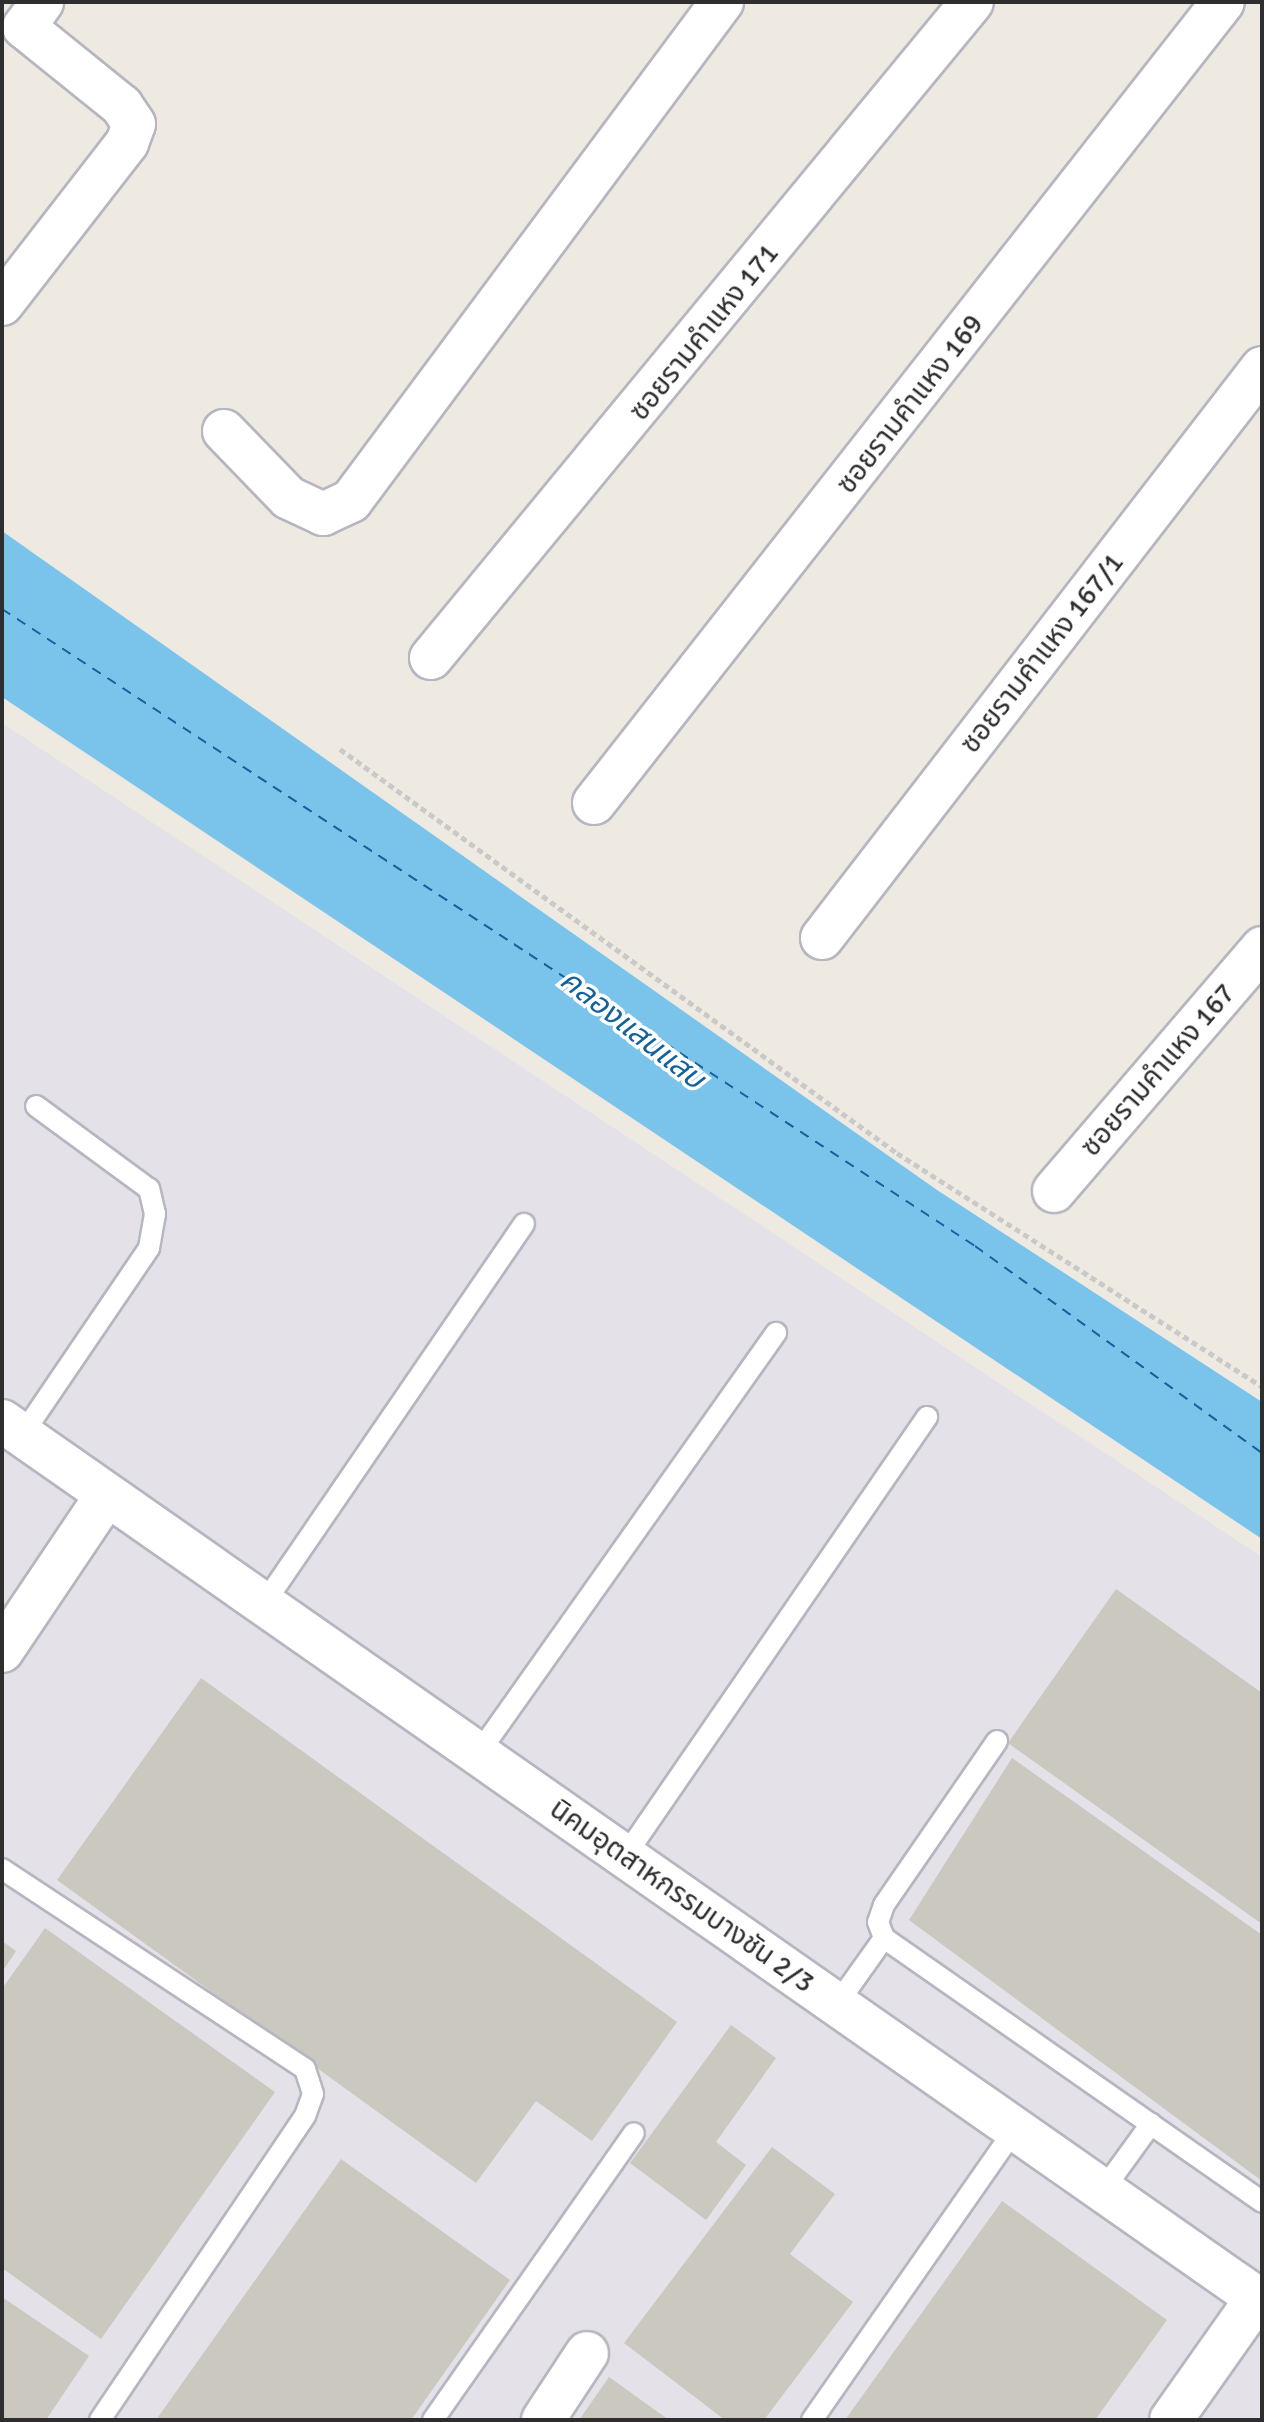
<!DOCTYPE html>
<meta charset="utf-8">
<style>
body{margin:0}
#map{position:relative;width:1264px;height:2422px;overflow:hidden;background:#eeeae1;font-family:Signika,"Noto Sans Thai",sans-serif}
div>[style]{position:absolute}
.industrial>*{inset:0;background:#e4e1e8}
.water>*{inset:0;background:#7ac3eb}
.ferry>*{height:2px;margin-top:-1px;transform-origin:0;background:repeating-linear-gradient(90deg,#13629c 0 10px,transparent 0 18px)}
.building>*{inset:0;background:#cac8bf}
.path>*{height:5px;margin-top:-2.5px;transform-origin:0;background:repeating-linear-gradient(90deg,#c9c9c9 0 6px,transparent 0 10px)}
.roads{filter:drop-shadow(2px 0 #b5b6c0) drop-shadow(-2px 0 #b5b6c0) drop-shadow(0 2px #b5b6c0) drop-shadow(0 -2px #b5b6c0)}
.service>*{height:20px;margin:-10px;padding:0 10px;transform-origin:10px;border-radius:10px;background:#fff}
.minor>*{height:42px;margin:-21px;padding:0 21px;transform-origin:21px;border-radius:21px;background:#fff}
span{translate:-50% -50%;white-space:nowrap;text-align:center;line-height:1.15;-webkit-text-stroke:7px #fff;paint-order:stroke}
.street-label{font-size:28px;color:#2e2e2e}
.water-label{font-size:30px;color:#13629c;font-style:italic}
.frame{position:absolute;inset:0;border:4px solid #2e2e2e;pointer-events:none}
</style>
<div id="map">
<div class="industrial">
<div style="clip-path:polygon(2px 723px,1262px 1557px,1262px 2420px,2px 2420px)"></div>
</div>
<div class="water">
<div style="clip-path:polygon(2px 531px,937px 1190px,1262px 1402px,1262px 1539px,2px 697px)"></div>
</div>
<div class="ferry">
<div style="left:2px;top:609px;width:1163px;rotate:33.21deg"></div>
<div style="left:975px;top:1246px;width:354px;rotate:35.8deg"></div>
</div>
<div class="building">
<div style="clip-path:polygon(1116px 1589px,1262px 1693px,1262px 1924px,1008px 1743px)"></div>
<div style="clip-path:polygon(201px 1678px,677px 2022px,592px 2141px,536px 2101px,476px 2183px,57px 1880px)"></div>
<div style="clip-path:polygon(1012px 1758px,1262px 1935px,1262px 2181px,909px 1920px)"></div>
<div style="clip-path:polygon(45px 1928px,275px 2092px,101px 2339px,2px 2268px,2px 1989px)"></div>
<div style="clip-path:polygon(2px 1941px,16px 1951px,2px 1972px)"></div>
<div style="clip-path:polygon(731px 2025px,776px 2058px,716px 2142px,746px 2165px,706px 2220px,630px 2163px)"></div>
<div style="clip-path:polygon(772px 2147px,835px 2194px,790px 2254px,853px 2302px,764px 2420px,725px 2420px,624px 2343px)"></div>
<div style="clip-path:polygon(341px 2159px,510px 2280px,411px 2420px,156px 2420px)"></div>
<div style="clip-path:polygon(1002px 2201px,1167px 2320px,1095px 2420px,845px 2420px)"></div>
<div style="clip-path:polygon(2px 2297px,89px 2356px,46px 2420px,2px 2420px)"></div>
<div style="clip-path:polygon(609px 2377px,669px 2420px,579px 2420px)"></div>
</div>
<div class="path">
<div style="left:340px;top:749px;width:688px;rotate:35.95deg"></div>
<div style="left:897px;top:1153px;width:433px;rotate:32.6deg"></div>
</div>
<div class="roads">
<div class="service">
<div style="left:22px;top:1435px;width:226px;rotate:-55.8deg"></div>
<div style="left:149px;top:1248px;width:35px;rotate:-80deg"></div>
<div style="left:155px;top:1214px;width:26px;rotate:-103deg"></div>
<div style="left:149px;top:1189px;width:140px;rotate:-143.7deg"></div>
<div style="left:263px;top:1605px;width:462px;rotate:-55.6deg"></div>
<div style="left:997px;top:1741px;width:199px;rotate:124.6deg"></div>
<div style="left:884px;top:1905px;width:18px;rotate:109deg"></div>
<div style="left:878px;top:1922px;width:17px;rotate:69deg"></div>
<div style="left:884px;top:1938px;width:461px;rotate:34.9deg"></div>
<div style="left:478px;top:1754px;width:516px;rotate:-54.71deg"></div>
<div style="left:625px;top:1856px;width:533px;rotate:-55.47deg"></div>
<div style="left:2px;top:1869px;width:363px;rotate:33.4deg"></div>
<div style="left:305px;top:2069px;width:26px;rotate:72deg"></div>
<div style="left:313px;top:2094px;width:23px;rotate:110deg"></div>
<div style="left:305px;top:2116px;width:367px;rotate:124deg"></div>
<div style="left:837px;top:2004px;width:81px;rotate:-54.5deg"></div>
<div style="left:1103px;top:2190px;width:82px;rotate:-54deg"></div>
<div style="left:433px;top:2420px;width:350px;rotate:-55deg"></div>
<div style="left:812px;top:2420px;width:355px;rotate:-55.1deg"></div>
</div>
<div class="minor">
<div style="left:2px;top:304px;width:204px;rotate:-52.2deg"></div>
<div style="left:127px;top:143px;width:20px;rotate:-70deg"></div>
<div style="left:134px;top:124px;width:22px;rotate:-124deg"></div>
<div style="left:122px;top:106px;width:126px;rotate:-141.1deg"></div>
<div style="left:24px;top:27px;width:31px;rotate:-54deg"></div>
<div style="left:224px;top:431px;width:93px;rotate:45.9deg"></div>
<div style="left:289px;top:498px;width:38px;rotate:25deg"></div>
<div style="left:323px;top:514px;width:31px;rotate:-25deg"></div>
<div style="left:351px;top:501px;width:622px;rotate:-53.37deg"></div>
<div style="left:431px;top:658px;width:850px;rotate:-50.49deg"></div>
<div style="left:594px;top:803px;width:1018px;rotate:-51.86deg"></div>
<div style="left:822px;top:938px;width:720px;rotate:-52.33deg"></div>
<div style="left:1054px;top:1191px;width:320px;rotate:-49.4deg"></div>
<div style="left:2px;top:1421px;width:1531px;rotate:34.95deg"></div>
<div style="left:1257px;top:2298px;width:149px;rotate:125.2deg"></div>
<div style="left:2px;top:1651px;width:187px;rotate:-56.1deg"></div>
<div style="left:543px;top:2420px;width:80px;rotate:-56.7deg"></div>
</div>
</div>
<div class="street-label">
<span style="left:704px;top:332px;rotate:-51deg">ซอยรามคำแหง 171</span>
<span style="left:910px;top:404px;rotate:-52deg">ซอยรามคำแหง 169</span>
<span style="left:1042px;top:653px;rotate:-52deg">ซอยรามคำแหง 167/1</span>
<span style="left:1158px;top:1070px;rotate:-49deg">ซอยรามคำแหง 167</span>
<span style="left:682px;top:1896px;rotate:35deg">นิคมอุตสาหกรรมบางชัน 2/3</span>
</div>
<div class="water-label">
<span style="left:632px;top:1030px;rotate:38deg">คลองแสนแสบ</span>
</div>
<div class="frame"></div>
</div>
